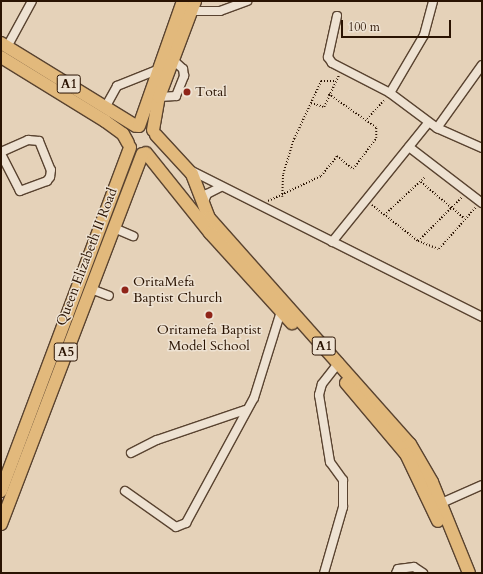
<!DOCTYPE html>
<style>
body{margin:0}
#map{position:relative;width:483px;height:574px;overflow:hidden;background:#e5d2b9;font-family:Cardo,serif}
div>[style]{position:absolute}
.path>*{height:1.5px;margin-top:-0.75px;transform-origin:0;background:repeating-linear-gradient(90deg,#2a1302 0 1px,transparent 0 3px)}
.roads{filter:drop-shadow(1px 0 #594330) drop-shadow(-1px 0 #594330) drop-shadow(0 1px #594330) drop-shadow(0 -1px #594330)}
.minor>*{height:8px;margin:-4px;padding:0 4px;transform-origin:4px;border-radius:4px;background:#eee2d2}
.highway>*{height:12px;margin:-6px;padding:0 6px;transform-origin:6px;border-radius:6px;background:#e2b97c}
.dots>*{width:11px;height:11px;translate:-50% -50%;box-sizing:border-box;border:2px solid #eee2d2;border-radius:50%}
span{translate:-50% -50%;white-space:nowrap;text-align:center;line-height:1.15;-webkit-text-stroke:3px #eee2d2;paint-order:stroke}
.shield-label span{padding:1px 3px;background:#eee2d2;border:1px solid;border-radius:3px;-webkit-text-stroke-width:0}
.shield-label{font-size:13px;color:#2a1302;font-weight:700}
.poi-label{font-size:14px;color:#2a1302}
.left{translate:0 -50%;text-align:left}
.street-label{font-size:14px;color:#2a1302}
.frame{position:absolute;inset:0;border:2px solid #2a1302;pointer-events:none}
.scale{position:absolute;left:341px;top:20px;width:110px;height:18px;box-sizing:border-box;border:2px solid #2a1302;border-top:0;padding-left:5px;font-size:12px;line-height:14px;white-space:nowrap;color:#2a1302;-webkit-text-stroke:3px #eee2d2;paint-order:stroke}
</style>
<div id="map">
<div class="path">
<div style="left:311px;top:103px;width:14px;rotate:17deg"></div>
<div style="left:324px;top:107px;width:35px;rotate:-65deg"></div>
<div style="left:367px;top:119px;width:25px;rotate:-48deg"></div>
<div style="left:421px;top:182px;width:56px;rotate:39.9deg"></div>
<div style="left:282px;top:197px;width:23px;rotate:-88deg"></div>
<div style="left:283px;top:174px;width:37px;rotate:-73deg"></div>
<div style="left:294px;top:139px;width:64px;rotate:-65deg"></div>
<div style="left:321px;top:81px;width:13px"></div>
<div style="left:268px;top:201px;width:59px;rotate:-25.3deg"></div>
<div style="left:321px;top:176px;width:26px;rotate:-51deg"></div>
<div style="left:337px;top:156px;width:21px;rotate:39deg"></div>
<div style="left:353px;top:169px;width:39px;rotate:-53deg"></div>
<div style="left:376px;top:138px;width:10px;rotate:-90deg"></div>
<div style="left:376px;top:128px;width:59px;rotate:-144.7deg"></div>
<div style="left:372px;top:205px;width:58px;rotate:38deg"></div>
<div style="left:418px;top:241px;width:22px;rotate:21deg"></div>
<div style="left:439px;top:249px;width:55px;rotate:-48.7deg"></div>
<div style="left:384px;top:215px;width:56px;rotate:-42.8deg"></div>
<div style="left:418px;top:241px;width:62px;rotate:-45deg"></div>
</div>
<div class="roads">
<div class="minor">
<div style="left:192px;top:11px;width:28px"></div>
<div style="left:220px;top:11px;width:29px;rotate:-20deg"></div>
<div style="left:337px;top:16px;width:42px;rotate:102.4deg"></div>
<div style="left:328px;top:57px;width:7px;rotate:56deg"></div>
<div style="left:332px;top:63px;width:65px;rotate:27.3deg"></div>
<div style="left:390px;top:93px;width:59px;rotate:36.7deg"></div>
<div style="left:437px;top:128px;width:49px;rotate:24deg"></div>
<div style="left:7px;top:47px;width:52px;rotate:-61.5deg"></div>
<div style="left:390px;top:93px;width:67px;rotate:-59.6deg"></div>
<div style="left:424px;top:35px;width:35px;rotate:-75deg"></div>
<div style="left:159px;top:97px;width:17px;rotate:-3deg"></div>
<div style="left:176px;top:96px;width:22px;rotate:-68deg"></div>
<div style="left:184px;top:76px;width:7px;rotate:-98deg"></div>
<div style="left:183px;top:69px;width:13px;rotate:-138deg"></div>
<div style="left:106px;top:106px;width:23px;rotate:-61deg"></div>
<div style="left:117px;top:86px;width:43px;rotate:-21.8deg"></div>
<div style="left:437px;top:128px;width:77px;rotate:-54.5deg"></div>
<div style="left:409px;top:147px;width:92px;rotate:37.5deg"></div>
<div style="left:1px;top:152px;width:30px;rotate:-24deg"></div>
<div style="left:28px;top:140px;width:11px;rotate:5deg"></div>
<div style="left:39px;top:141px;width:31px;rotate:68deg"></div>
<div style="left:51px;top:170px;width:7px;rotate:98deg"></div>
<div style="left:50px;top:177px;width:5px;rotate:127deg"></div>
<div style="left:47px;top:181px;width:29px;rotate:160deg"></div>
<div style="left:20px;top:191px;width:42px;rotate:-117.2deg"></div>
<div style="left:190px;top:170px;width:327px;rotate:26.7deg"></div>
<div style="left:203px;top:204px;width:11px;rotate:-68deg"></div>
<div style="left:207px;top:194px;width:16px;rotate:-27deg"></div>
<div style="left:114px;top:228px;width:21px;rotate:23deg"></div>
<div style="left:332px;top:242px;width:153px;rotate:-51.1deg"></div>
<div style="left:91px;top:289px;width:19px;rotate:21deg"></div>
<div style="left:131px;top:453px;width:29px;rotate:-27deg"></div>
<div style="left:157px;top:440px;width:93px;rotate:-18.8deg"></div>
<div style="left:125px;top:491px;width:62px;rotate:35.2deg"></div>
<div style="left:176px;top:527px;width:11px;rotate:-22deg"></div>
<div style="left:186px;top:523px;width:142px;rotate:-61.5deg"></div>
<div style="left:254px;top:398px;width:94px;rotate:-72.7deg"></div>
<div style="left:437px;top:505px;width:49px;rotate:-24deg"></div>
<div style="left:324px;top:573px;width:69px;rotate:-73.9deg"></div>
<div style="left:343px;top:507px;width:27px;rotate:-90deg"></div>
<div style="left:343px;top:480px;width:22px;rotate:-126deg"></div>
<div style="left:330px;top:462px;width:68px;rotate:-99.3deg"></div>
<div style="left:319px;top:395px;width:11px;rotate:-75deg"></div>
<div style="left:322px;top:384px;width:28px;rotate:-52deg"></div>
<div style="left:396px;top:573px;width:4px;rotate:-63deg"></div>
<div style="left:398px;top:569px;width:16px;rotate:-7deg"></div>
<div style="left:414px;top:567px;width:11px;rotate:34deg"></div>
</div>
<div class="highway">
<div style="left:1px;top:43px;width:158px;rotate:31.6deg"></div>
<div style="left:1px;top:57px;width:122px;rotate:31.6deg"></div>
<div style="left:105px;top:121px;width:22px;rotate:36deg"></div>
<div style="left:123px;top:134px;width:10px;rotate:61deg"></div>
<div style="left:139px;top:126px;width:133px;rotate:-70.6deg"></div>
<div style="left:153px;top:130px;width:34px;rotate:-80deg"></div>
<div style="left:159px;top:97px;width:103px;rotate:-69.4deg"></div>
<div style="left:156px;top:135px;width:53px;rotate:47.3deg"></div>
<div style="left:192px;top:174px;width:47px;rotate:68.9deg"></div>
<div style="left:209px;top:218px;width:302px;rotate:48.4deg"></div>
<div style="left:410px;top:444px;width:44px;rotate:59.9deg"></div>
<div style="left:432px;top:482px;width:98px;rotate:67.9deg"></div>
<div style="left:146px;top:153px;width:102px;rotate:51.3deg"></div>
<div style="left:210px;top:233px;width:122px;rotate:47.7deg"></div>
<div style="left:346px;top:383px;width:93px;rotate:49.8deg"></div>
<div style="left:406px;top:454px;width:74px;rotate:64.5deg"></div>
<div style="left:1px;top:491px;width:367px;rotate:-69.4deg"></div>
<div style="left:1px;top:524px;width:396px;rotate:-69.1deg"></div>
</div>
</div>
<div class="dots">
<div style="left:187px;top:92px;background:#8f2418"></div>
<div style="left:125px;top:290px;background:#8f2418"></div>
<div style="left:209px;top:315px;background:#8f2418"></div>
</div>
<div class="shield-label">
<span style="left:69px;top:84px">A1</span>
<span style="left:324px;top:346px">A1</span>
<span style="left:66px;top:352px">A5</span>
</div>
<div class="poi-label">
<span class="left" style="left:195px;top:92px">Total</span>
<span class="left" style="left:133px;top:290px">OritaMefa<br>Baptist Church</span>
<span style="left:209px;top:338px">Oritamefa Baptist<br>Model School</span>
</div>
<div class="street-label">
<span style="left:87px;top:257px;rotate:-69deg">Queen Elizabeth II Road</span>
</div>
<div class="frame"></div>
<div class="scale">100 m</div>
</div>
